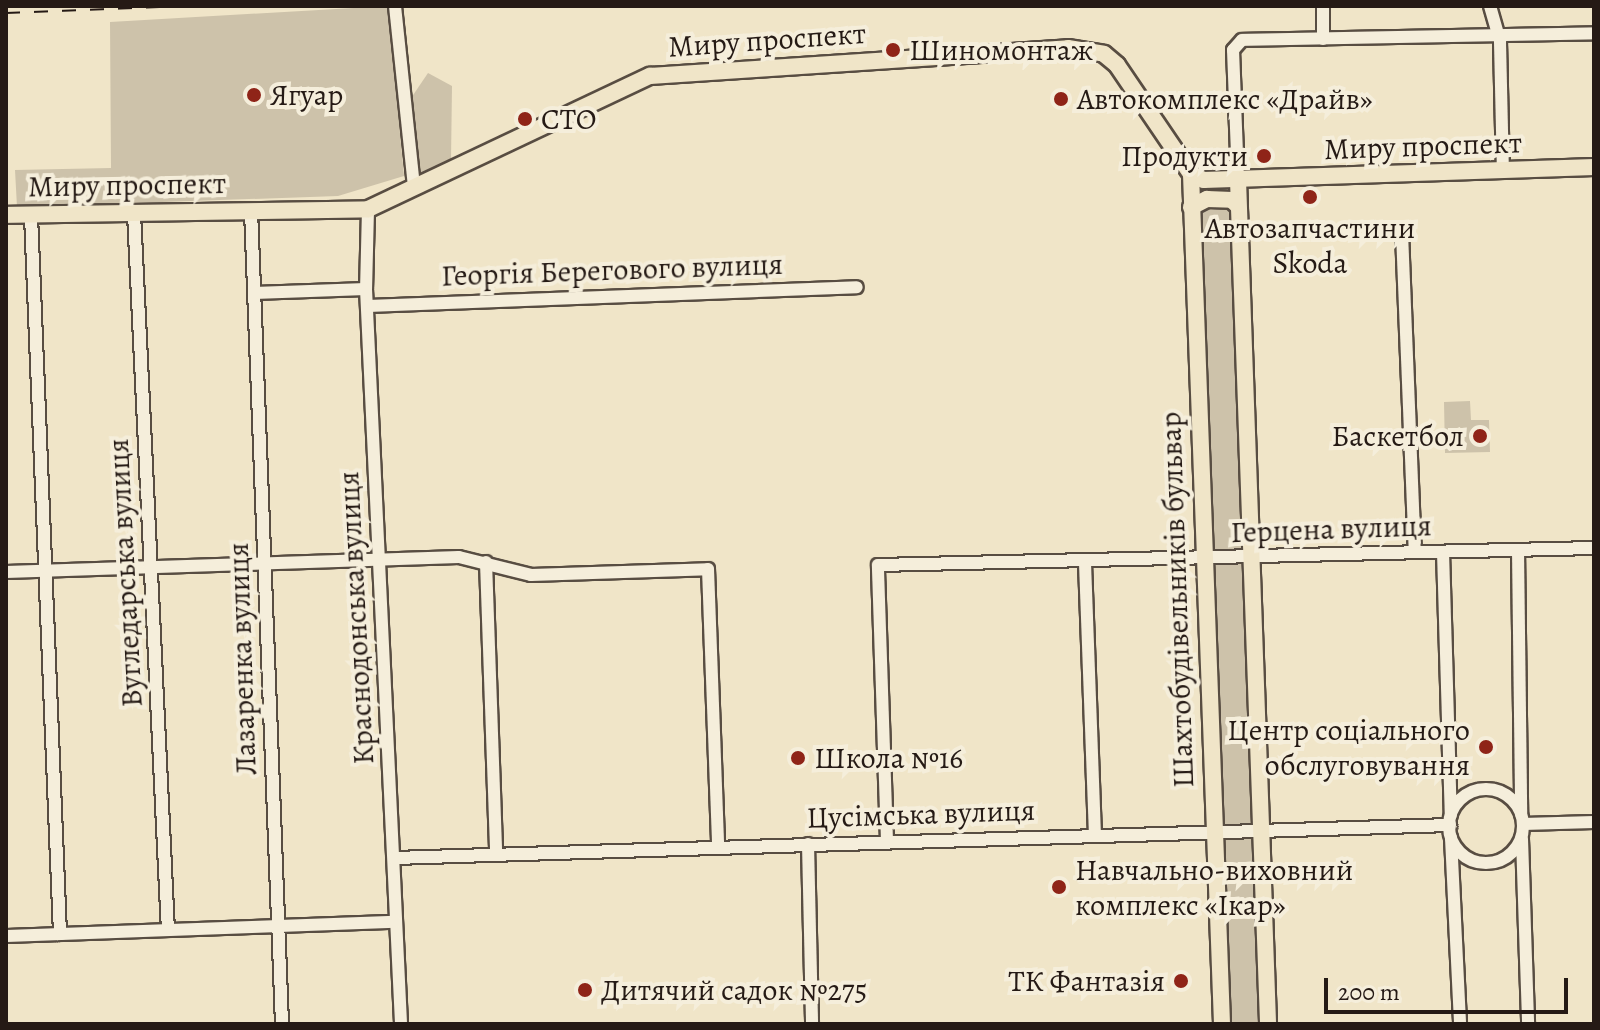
<!DOCTYPE html>
<meta charset="utf-8">
<style>
body{margin:0}
#map{position:relative;width:1600px;height:1030px;overflow:hidden;background:#f0e5c8;font-family:Alegreya,serif}
div>[style]{position:absolute}
.green>*{inset:0;background:#cdc2aa}
.roads{filter:drop-shadow(2px 0 #584d42) drop-shadow(-2px 0 #584d42) drop-shadow(0 2px #584d42) drop-shadow(0 -2px #584d42)}
.minor>*{height:12px;margin:-6px;padding:0 6px;transform-origin:6px;border-radius:6px;background:#f5eedb}
.minor>.ring{margin:-6px;padding:0;box-sizing:content-box;background:none;border:12px solid #f5eedb;border-radius:50%}
.major>*{height:16px;margin:-8px;padding:0 8px;transform-origin:8px;border-radius:8px;background:#f0e5c8}
.rail>*{height:2px;margin-top:-1px;transform-origin:0;background:repeating-linear-gradient(90deg,#251a15 0 14px,transparent 0 28px)}
.dots>*{width:22px;height:22px;translate:-50% -50%;box-sizing:border-box;border:4px solid #f5eedb;border-radius:50%}
span{translate:-50% -50%;white-space:nowrap;text-align:center;line-height:1.15;-webkit-text-stroke:8px #f5eedb;paint-order:stroke}
.street-label{font-size:30px;color:#251a15}
.poi-label{font-size:30px;color:#251a15}
.left{translate:0 -50%;text-align:left}
.right{translate:-100% -50%;text-align:right}
.frame{position:absolute;inset:0;border:8px solid #251a15;pointer-events:none}
.scale{position:absolute;left:1324px;top:978px;width:244px;height:36px;box-sizing:border-box;border:4px solid #251a15;border-top:0;padding-left:10px;font-size:24px;line-height:28px;white-space:nowrap;color:#251a15;-webkit-text-stroke:6px #f5eedb;paint-order:stroke}
</style>
<div id="map">
<div class="green">
<div style="clip-path:polygon(388px 6px,404px 176px,338px 196px,17px 207px,15px 170px,111px 168px,110px 22px)"></div>
<div style="clip-path:polygon(428px 73px,452px 86px,451px 161px,421px 179px,412px 173px,405px 107px)"></div>
<div style="clip-path:polygon(1226px 204px,1232px 211px,1262px 1024px,1228px 1024px,1199px 210px)"></div>
<div style="clip-path:polygon(1470px 401px,1471px 420px,1489px 420px,1490px 452px,1445px 453px,1444px 402px)"></div>
</div>
<div class="roads">
<div class="minor">
<div style="left:395px;top:6px;width:182px;rotate:84deg"></div>
<div style="left:1323px;top:6px;width:33px;rotate:90deg"></div>
<div style="left:1490px;top:6px;width:37px;rotate:74deg"></div>
<div style="left:1500px;top:42px;width:129px;rotate:88.7deg"></div>
<div style="left:1238px;top:180px;width:130px;rotate:-92.2deg"></div>
<div style="left:1233px;top:50px;width:13px;rotate:-48deg"></div>
<div style="left:1242px;top:40px;width:352px;rotate:-1.1deg"></div>
<div style="left:368px;top:209px;width:80px;rotate:91.4deg"></div>
<div style="left:366px;top:289px;width:736px;rotate:87.27deg"></div>
<div style="left:251px;top:210px;width:815px;rotate:87.82deg"></div>
<div style="left:134px;top:213px;width:718px;rotate:87.29deg"></div>
<div style="left:31px;top:215px;width:720px;rotate:87.69deg"></div>
<div style="left:1402px;top:233px;width:319px;rotate:87.7deg"></div>
<div style="left:254px;top:293px;width:112px;rotate:-2deg"></div>
<div style="left:368px;top:306px;width:489px;rotate:-2.2deg"></div>
<div style="left:1518px;top:550px;width:264px;rotate:89.3deg"></div>
<div style="left:1443px;top:552px;width:263px;rotate:88.3deg"></div>
<div style="left:486px;top:562px;width:292px;rotate:88deg"></div>
<div style="left:1085px;top:563px;width:271px;rotate:87.9deg"></div>
<div style="left:6px;top:572px;width:453px;rotate:-1.9deg"></div>
<div style="left:459px;top:557px;width:74px;rotate:14deg"></div>
<div style="left:531px;top:575px;width:177px;rotate:-1.9deg"></div>
<div style="left:708px;top:569px;width:278px;rotate:87.9deg"></div>
<div class="ring" style="left:1449px;top:789px;width:62px;height:62px"></div>
<div style="left:1523px;top:824px;width:71px;rotate:-1.6deg"></div>
<div style="left:1451px;top:838px;width:186px;rotate:87.2deg"></div>
<div style="left:1522px;top:839px;width:185px;rotate:88.1deg"></div>
<div style="left:887px;top:841px;width:276px;rotate:-91.9deg"></div>
<div style="left:878px;top:565px;width:716px;rotate:-1.36deg"></div>
<div style="left:808px;top:844px;width:180px;rotate:88.7deg"></div>
<div style="left:394px;top:858px;width:1057px;rotate:-1.79deg"></div>
<div style="left:6px;top:936px;width:390px;rotate:-2.1deg"></div>
</div>
<div class="major">
<div style="left:1191px;top:174px;width:851px;rotate:87.91deg"></div>
<div style="left:1238px;top:180px;width:845px;rotate:87.96deg"></div>
<div style="left:1191px;top:207px;width:18px;rotate:-27deg"></div>
<div style="left:1207px;top:199px;width:25px;rotate:2deg"></div>
<div style="left:1232px;top:200px;width:8px;rotate:45deg"></div>
<div style="left:6px;top:215px;width:362px;rotate:-0.9deg"></div>
<div style="left:368px;top:209px;width:312px;rotate:-25.3deg"></div>
<div style="left:650px;top:76px;width:419px;rotate:-3.8deg"></div>
<div style="left:1068px;top:48px;width:36px;rotate:9deg"></div>
<div style="left:1104px;top:54px;width:17px;rotate:40deg"></div>
<div style="left:1117px;top:65px;width:132px;rotate:55.8deg"></div>
<div style="left:1191px;top:174px;width:14px;rotate:25deg"></div>
<div style="left:1204px;top:180px;width:390px;rotate:-1.9deg"></div>
</div>
</div>
<div class="rail">
<div style="left:6px;top:13px;width:186px;rotate:-2.2deg"></div>
</div>
<div class="dots">
<div style="left:893px;top:50px;background:#8f2418"></div>
<div style="left:254px;top:95px;background:#8f2418"></div>
<div style="left:1061px;top:99px;background:#8f2418"></div>
<div style="left:525px;top:119px;background:#8f2418"></div>
<div style="left:1264px;top:156px;background:#8f2418"></div>
<div style="left:1310px;top:197px;background:#8f2418"></div>
<div style="left:1480px;top:436px;background:#8f2418"></div>
<div style="left:1486px;top:747px;background:#8f2418"></div>
<div style="left:798px;top:758px;background:#8f2418"></div>
<div style="left:1059px;top:887px;background:#8f2418"></div>
<div style="left:1181px;top:981px;background:#8f2418"></div>
<div style="left:585px;top:990px;background:#8f2418"></div>
</div>
<div class="street-label">
<span style="left:767px;top:40px;rotate:-4deg">Миру проспект</span>
<span style="left:1423px;top:146px;rotate:-2deg">Миру проспект</span>
<span style="left:127px;top:185px;rotate:-1deg">Миру проспект</span>
<span style="left:612px;top:270px;rotate:-2deg">Георгія Берегового вулиця</span>
<span style="left:1331px;top:529px;rotate:-2deg">Герцена вулиця</span>
<span style="left:125px;top:573px;rotate:-93deg">Вугледарська вулиця</span>
<span style="left:1177px;top:600px;rotate:-92deg">Шахтобудівельників бульвар</span>
<span style="left:356px;top:618px;rotate:-93deg">Краснодонська вулиця</span>
<span style="left:242px;top:659px;rotate:-92deg">Лазаренка вулиця</span>
<span style="left:921px;top:814px;rotate:-2deg">Цусімська вулиця</span>
</div>
<div class="poi-label">
<span class="left" style="left:909px;top:50px">Шиномонтаж</span>
<span class="left" style="left:270px;top:95px">Ягуар</span>
<span class="left" style="left:1077px;top:99px">Автокомплекс «Драйв»</span>
<span class="left" style="left:541px;top:119px">СТО</span>
<span class="right" style="left:1248px;top:156px">Продукти</span>
<span style="left:1310px;top:245px">Автозапчастини<br>Skoda</span>
<span class="right" style="left:1464px;top:436px">Баскетбол</span>
<span class="right" style="left:1470px;top:747px">Центр соціального<br>обслуговування</span>
<span class="left" style="left:814px;top:758px">Школа №16</span>
<span class="left" style="left:1075px;top:887px">Навчально-виховний<br>комплекс «Ікар»</span>
<span class="right" style="left:1165px;top:981px">ТК Фантазія</span>
<span class="left" style="left:601px;top:990px">Дитячий садок №275</span>
</div>
<div class="frame"></div>
<div class="scale">200 m</div>
</div>
